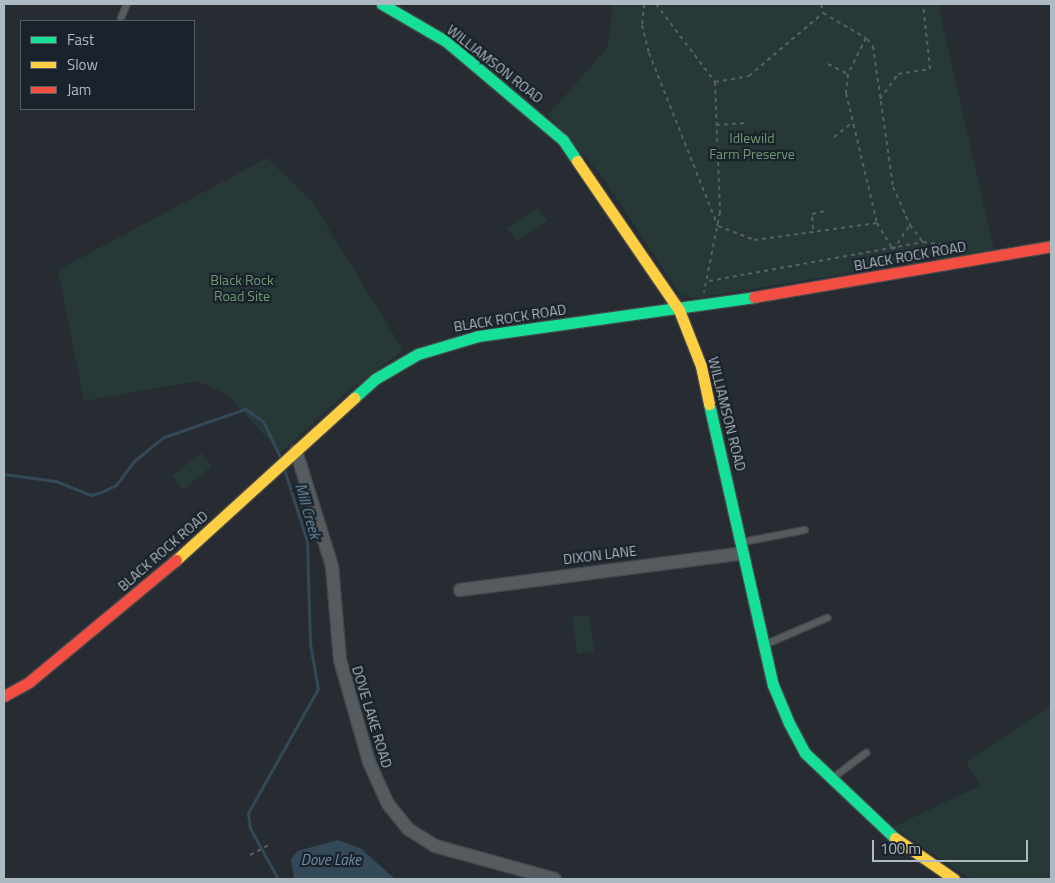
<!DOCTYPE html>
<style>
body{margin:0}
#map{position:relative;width:1055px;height:883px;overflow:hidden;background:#262c31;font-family:"Titillium Web",sans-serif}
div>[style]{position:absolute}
.green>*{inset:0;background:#263937}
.water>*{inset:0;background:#344958}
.stream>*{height:3px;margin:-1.5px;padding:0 1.5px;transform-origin:1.5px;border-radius:1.5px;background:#344958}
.path>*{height:2px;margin-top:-1px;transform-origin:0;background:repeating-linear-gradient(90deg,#585f64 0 4px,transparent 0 8px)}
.roads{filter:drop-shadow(1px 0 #44484c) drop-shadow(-1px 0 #44484c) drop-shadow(0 1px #44484c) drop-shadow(0 -1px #44484c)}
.lane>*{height:6px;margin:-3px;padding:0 3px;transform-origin:3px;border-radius:3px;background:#555b5f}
.street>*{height:12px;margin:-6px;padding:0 6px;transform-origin:6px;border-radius:6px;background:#555b5f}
.fast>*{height:11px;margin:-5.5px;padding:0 5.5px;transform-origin:5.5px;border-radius:5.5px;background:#16e098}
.slow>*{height:11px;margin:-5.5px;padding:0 5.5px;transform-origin:5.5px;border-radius:5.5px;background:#ffcf43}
.jam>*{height:11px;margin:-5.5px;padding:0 5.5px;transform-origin:5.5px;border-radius:5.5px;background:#f24e42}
span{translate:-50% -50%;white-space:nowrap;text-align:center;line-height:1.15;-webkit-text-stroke:4.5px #1a232b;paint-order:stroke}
.street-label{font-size:14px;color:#aebac3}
.park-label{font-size:14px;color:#6f9771}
.water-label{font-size:15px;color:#7090a6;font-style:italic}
.frame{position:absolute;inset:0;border:5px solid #aebac3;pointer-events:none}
.legend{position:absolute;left:20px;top:20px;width:175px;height:90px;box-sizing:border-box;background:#1a232b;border:1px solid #555f68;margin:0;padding:6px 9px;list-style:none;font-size:15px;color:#aebac3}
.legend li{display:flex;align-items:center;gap:10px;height:25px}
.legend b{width:25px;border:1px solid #555f68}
.scale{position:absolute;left:872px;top:840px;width:156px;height:22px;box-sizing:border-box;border:2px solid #aebac3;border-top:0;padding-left:6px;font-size:15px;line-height:18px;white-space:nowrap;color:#aebac3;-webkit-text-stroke:4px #1a232b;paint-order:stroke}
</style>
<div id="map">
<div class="green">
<div style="clip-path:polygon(613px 4px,938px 4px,994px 250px,695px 298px,681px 295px,602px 176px,548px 115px,608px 47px)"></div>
<div style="clip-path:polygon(267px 158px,313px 203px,403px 350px,348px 391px,280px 453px,228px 395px,197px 381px,84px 401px,58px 270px)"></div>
<div style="clip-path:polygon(538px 207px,547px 221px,517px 242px,507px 228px)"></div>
<div style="clip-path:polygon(201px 453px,212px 466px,183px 490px,172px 476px)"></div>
<div style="clip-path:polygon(589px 615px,594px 652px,577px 654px,572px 617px)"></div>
<div style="clip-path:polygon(1051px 705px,1051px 879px,971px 879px,893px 827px,981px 785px,966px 762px)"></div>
</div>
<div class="water">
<div style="clip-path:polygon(338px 840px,360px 848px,395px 879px,294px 879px,291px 860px,297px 851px)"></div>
</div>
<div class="stream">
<div style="left:4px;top:474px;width:52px;rotate:7.7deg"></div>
<div style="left:56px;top:481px;width:37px;rotate:22deg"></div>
<div style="left:90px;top:495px;width:9px;rotate:-13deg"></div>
<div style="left:99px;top:493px;width:19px;rotate:-25deg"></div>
<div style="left:116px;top:485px;width:30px;rotate:-53deg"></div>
<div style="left:134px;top:461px;width:38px;rotate:-39deg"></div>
<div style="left:164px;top:437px;width:86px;rotate:-19.1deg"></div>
<div style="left:245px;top:409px;width:22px;rotate:34deg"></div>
<div style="left:263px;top:421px;width:42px;rotate:64.7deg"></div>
<div style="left:278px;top:879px;width:58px;rotate:-118.8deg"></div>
<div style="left:250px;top:828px;width:15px;rotate:-98deg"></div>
<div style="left:248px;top:813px;width:142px;rotate:-60.6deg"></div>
<div style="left:318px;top:689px;width:47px;rotate:-99.9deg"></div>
<div style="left:310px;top:643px;width:102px;rotate:-91.7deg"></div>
<div style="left:307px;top:541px;width:76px;rotate:-107.7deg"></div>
</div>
<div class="path">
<div style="left:644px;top:4px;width:21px;rotate:95deg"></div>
<div style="left:642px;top:25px;width:29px;rotate:76deg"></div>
<div style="left:649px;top:53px;width:186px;rotate:68.3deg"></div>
<div style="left:718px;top:226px;width:39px;rotate:21deg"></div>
<div style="left:754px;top:240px;width:124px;rotate:-7.9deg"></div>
<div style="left:877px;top:223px;width:31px;rotate:59deg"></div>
<div style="left:893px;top:250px;width:30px;rotate:-56deg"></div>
<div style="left:656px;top:4px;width:98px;rotate:52.9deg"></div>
<div style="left:715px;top:82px;width:130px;rotate:87.8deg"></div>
<div style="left:720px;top:212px;width:82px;rotate:101.3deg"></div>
<div style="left:821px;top:4px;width:9px;rotate:77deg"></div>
<div style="left:823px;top:13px;width:50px;rotate:30.2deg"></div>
<div style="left:866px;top:38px;width:40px;rotate:116.6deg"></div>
<div style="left:848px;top:74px;width:19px;rotate:96deg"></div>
<div style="left:846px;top:93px;width:134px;rotate:76.6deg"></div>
<div style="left:867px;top:39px;width:9px;rotate:49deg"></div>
<div style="left:873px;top:46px;width:142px;rotate:81.9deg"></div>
<div style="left:893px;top:187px;width:42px;rotate:65.9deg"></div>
<div style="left:910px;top:225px;width:21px;rotate:53deg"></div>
<div style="left:828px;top:64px;width:22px;rotate:27deg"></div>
<div style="left:715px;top:82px;width:35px;rotate:-10deg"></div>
<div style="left:749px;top:76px;width:97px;rotate:-40.4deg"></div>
<div style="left:880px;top:99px;width:31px;rotate:-54deg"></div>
<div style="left:898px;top:74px;width:32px;rotate:-9deg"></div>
<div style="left:930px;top:69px;width:65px;rotate:-96.1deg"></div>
<div style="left:716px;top:125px;width:30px;rotate:-4deg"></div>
<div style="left:834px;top:137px;width:24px;rotate:-38deg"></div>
<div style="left:813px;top:229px;width:15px;rotate:-94deg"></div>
<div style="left:812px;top:214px;width:14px;rotate:-12deg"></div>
<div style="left:709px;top:281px;width:218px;rotate:-10.3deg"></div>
<div style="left:923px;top:242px;width:41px;rotate:7deg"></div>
<div style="left:250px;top:855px;width:21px;rotate:-28deg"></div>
</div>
<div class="roads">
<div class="lane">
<div style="left:121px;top:18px;width:15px;rotate:-67deg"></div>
<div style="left:743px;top:542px;width:63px;rotate:-11deg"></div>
<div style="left:764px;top:645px;width:69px;rotate:-23.2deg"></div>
<div style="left:831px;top:779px;width:44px;rotate:-36.6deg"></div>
</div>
<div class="street">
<div style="left:296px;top:451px;width:121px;rotate:72.6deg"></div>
<div style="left:332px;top:566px;width:94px;rotate:85.1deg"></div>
<div style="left:340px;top:660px;width:106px;rotate:74.1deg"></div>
<div style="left:369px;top:762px;width:46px;rotate:65.7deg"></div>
<div style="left:388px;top:804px;width:32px;rotate:51deg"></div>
<div style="left:408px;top:829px;width:32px;rotate:32deg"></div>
<div style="left:435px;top:846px;width:124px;rotate:15.4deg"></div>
<div style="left:460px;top:590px;width:285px;rotate:-7.4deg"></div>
</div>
<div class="fast">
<div style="left:382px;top:4px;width:75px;rotate:30.3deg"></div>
<div style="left:447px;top:42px;width:152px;rotate:40.2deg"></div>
<div style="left:563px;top:140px;width:25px;rotate:56deg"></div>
<div style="left:354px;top:398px;width:28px;rotate:-42deg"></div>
<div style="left:375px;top:379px;width:50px;rotate:-30.2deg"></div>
<div style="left:418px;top:354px;width:63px;rotate:-16.7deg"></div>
<div style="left:478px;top:336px;width:279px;rotate:-8deg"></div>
<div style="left:709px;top:404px;width:288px;rotate:77.2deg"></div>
<div style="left:773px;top:685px;width:41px;rotate:67.2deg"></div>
<div style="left:789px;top:723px;width:34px;rotate:62deg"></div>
<div style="left:805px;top:753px;width:124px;rotate:43.4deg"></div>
</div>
<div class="slow">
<div style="left:577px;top:161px;width:181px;rotate:55.6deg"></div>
<div style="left:679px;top:310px;width:60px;rotate:68.6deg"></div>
<div style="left:701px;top:366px;width:39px;rotate:78deg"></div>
<div style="left:176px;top:560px;width:241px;rotate:-42.3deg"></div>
<div style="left:895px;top:838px;width:72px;rotate:34.8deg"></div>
</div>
<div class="jam">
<div style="left:754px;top:297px;width:301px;rotate:-9.7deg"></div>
<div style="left:4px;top:696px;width:29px;rotate:-29deg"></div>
<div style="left:29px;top:682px;width:191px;rotate:-39.7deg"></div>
</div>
</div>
<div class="street-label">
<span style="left:495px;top:64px;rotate:38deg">WILLIAMSON ROAD</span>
<span style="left:910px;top:256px;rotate:-10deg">BLACK ROCK ROAD</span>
<span style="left:510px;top:318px;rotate:-9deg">BLACK ROCK ROAD</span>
<span style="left:727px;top:414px;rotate:76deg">WILLIAMSON ROAD</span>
<span style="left:163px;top:551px;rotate:-41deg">BLACK ROCK ROAD</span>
<span style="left:600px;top:555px;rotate:-7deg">DIXON LANE</span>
<span style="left:372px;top:717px;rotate:73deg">DOVE LAKE ROAD</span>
</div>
<div class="park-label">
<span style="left:752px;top:146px">Idlewild<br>Farm Preserve</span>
<span style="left:242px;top:288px">Black Rock<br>Road Site</span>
</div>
<div class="water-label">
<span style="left:308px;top:511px;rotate:74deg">Mill Creek</span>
<span style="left:331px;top:860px">Dove Lake</span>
</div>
<div class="frame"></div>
<ul class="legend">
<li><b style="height:6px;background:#16e098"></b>Fast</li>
<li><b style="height:6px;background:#ffcf43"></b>Slow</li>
<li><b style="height:6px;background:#f24e42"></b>Jam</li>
</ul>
<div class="scale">100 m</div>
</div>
